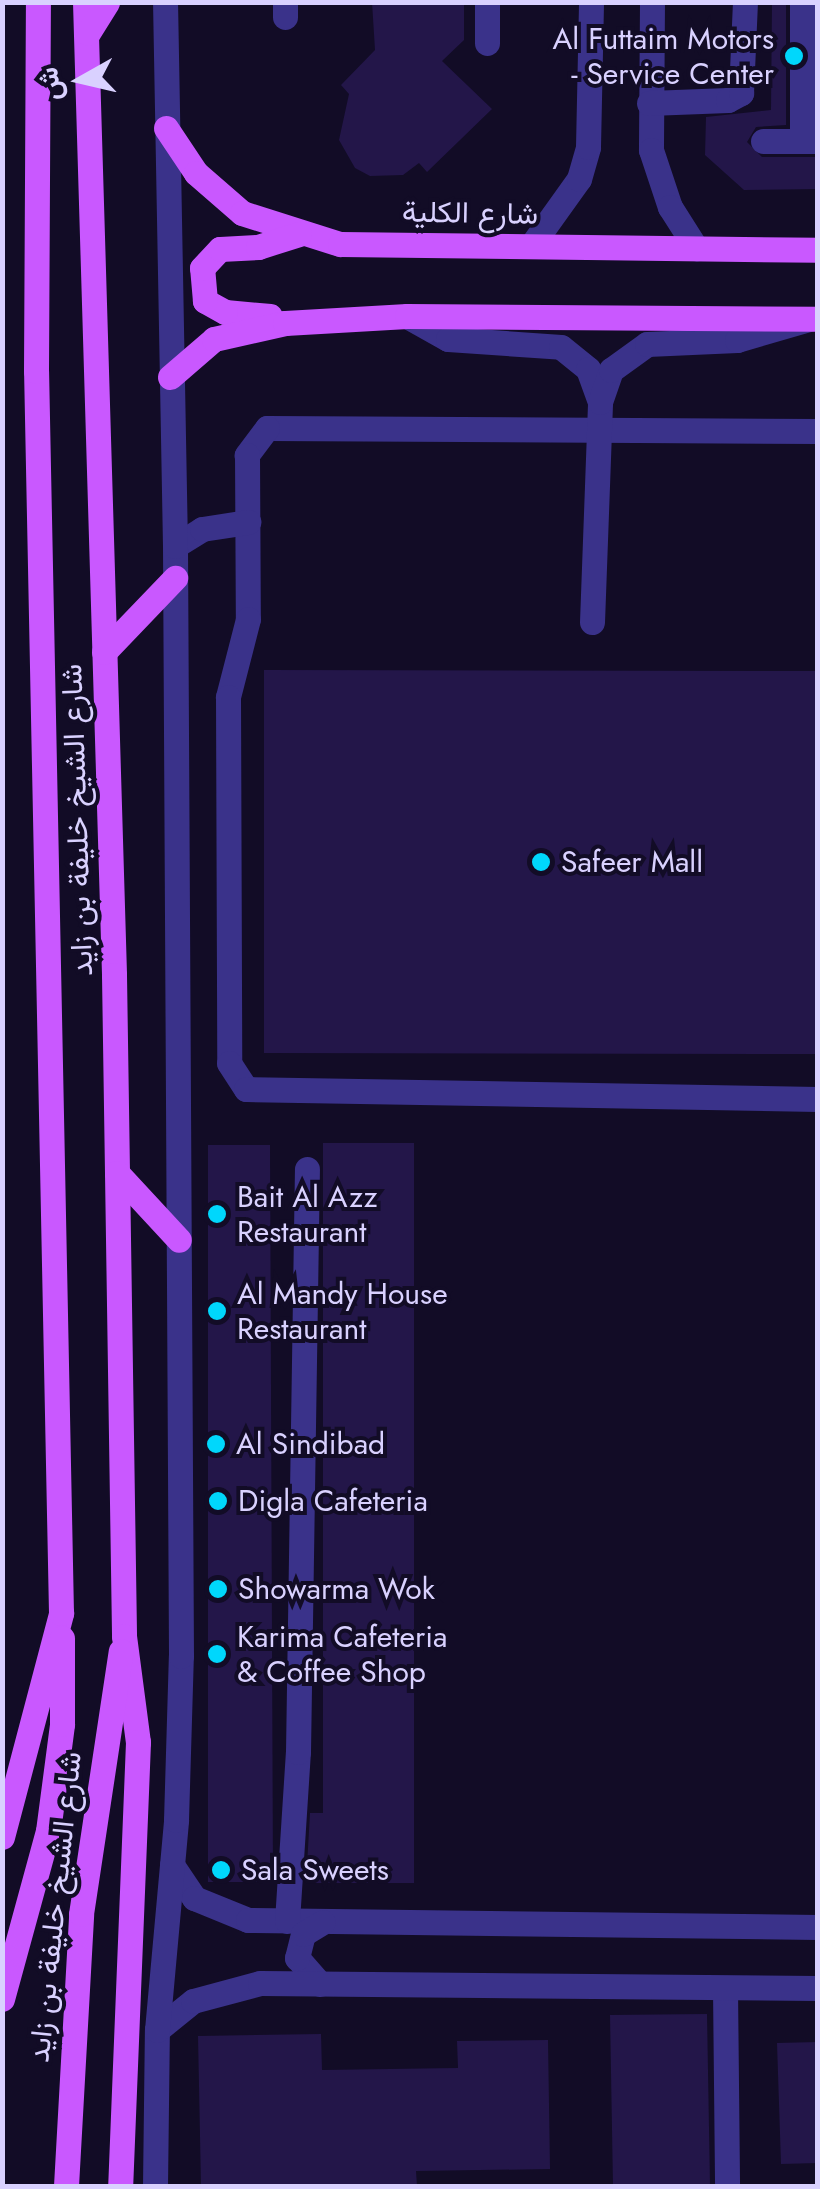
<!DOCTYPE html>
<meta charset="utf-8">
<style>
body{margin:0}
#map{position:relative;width:820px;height:2189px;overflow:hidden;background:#120c26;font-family:Jost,Vazirmatn,sans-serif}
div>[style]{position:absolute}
.building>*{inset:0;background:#231649}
.minor>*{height:25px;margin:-12.5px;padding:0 12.5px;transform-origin:12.5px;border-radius:12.5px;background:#3a328a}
.major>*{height:25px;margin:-12.5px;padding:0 12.5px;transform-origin:12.5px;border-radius:12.5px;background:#c958ff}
.dots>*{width:28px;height:28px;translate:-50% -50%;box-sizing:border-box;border:5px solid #120c26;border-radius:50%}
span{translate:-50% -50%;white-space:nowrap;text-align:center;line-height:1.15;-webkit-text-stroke:8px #120c26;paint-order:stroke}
.poi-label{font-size:30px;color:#d9d1ff}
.right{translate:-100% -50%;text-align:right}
.left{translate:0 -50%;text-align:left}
.street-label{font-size:30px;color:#d9d1ff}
.frame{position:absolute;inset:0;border:5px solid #d9d1ff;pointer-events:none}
.north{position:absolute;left:30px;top:30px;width:100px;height:100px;-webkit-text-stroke:8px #120c26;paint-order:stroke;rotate:262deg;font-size:28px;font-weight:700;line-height:40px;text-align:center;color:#d9d1ff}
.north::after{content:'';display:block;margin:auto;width:35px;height:45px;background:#d9d1ff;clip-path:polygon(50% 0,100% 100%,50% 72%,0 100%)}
</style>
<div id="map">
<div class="building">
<div style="clip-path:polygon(372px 2px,464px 2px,464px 40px,442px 61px,492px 109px,427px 172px,419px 163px,403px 175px,370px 176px,355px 168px,339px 140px,349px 94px,341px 85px,375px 50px)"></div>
<div style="clip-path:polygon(772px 2px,786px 2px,786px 125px,756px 127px,747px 142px,762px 157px,818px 157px,818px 189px,744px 190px,705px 155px,706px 117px,771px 110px)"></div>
<div style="clip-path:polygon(264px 670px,818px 671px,818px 1054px,264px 1053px)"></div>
<div style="clip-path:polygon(323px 1143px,414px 1143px,414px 1883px,306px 1883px,310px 1813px,323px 1813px)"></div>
<div style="clip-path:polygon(208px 1145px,270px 1145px,273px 1882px,208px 1882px)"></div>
<div style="clip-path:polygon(707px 2014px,710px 2186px,613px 2186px,610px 2015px)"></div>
<div style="clip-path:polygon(321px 2034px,322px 2070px,458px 2068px,457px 2041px,548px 2040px,550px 2169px,416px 2171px,417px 2186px,201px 2186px,198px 2036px)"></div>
<div style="clip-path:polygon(818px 2042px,818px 2163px,781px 2164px,777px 2043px)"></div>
</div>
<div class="minor">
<div style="left:285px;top:2px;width:15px;rotate:90deg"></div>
<div style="left:652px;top:2px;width:148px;rotate:90.4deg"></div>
<div style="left:651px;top:150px;width:60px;rotate:71.6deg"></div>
<div style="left:670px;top:207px;width:49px;rotate:57.6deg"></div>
<div style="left:802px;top:2px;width:139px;rotate:90deg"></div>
<div style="left:487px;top:43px;width:41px;rotate:-90deg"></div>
<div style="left:649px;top:103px;width:79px;rotate:-2.2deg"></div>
<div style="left:728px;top:100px;width:15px;rotate:-28deg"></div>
<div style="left:741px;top:93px;width:91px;rotate:-87.5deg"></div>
<div style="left:763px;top:141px;width:55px"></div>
<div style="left:531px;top:246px;width:82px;rotate:-54.4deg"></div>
<div style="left:579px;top:179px;width:33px;rotate:-74deg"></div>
<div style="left:588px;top:147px;width:145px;rotate:-88.8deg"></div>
<div style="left:407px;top:316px;width:47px;rotate:29.3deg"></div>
<div style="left:448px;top:339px;width:113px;rotate:4deg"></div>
<div style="left:561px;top:347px;width:35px;rotate:39deg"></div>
<div style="left:588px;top:369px;width:35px;rotate:70deg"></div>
<div style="left:818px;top:431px;width:551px;rotate:-179.69deg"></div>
<div style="left:267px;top:428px;width:34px;rotate:127deg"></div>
<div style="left:247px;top:455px;width:164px;rotate:89.7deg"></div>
<div style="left:248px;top:619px;width:81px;rotate:104.4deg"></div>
<div style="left:228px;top:697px;width:366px;rotate:89.8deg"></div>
<div style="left:229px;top:1063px;width:31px;rotate:57deg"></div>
<div style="left:246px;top:1089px;width:572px;rotate:1deg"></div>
<div style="left:175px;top:546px;width:32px;rotate:-32deg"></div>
<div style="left:202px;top:529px;width:47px;rotate:-8.7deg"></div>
<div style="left:592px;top:622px;width:220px;rotate:-87.9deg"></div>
<div style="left:600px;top:402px;width:34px;rotate:-71deg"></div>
<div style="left:611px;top:370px;width:44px;rotate:-35.8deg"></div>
<div style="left:647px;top:344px;width:90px;rotate:-2.5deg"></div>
<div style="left:737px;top:340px;width:75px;rotate:-16.3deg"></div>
<div style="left:172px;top:1865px;width:40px;rotate:56deg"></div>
<div style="left:194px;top:1898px;width:58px;rotate:22.2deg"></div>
<div style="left:248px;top:1920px;width:570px;rotate:0.7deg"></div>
<div style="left:287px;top:1921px;width:169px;rotate:-86.3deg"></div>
<div style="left:298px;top:1752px;width:583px;rotate:-89.12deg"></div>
<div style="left:320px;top:1984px;width:35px;rotate:-131deg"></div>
<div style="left:297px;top:1958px;width:25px;rotate:-76deg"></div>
<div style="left:303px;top:1934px;width:23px;rotate:-31deg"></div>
<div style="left:725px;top:1988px;width:198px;rotate:89.4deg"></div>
<div style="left:157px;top:2030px;width:46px;rotate:-38.9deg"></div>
<div style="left:193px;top:2001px;width:69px;rotate:-15deg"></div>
<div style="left:260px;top:1983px;width:558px;rotate:0.51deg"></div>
<div style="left:155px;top:2186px;width:156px;rotate:-89.3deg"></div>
<div style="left:157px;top:2030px;width:211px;rotate:-84.8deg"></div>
<div style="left:176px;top:1820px;width:164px;rotate:-88.3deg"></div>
<div style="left:181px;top:1656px;width:1110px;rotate:-90.31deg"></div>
<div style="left:175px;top:546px;width:544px;rotate:-91.05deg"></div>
</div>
<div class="major">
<div style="left:85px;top:2px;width:973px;rotate:88.29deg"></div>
<div style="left:114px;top:975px;width:661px;rotate:89.13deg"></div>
<div style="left:124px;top:1636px;width:107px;rotate:82.5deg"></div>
<div style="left:138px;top:1742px;width:444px;rotate:92.3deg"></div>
<div style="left:88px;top:33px;width:36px;rotate:-58deg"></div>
<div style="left:166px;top:128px;width:54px;rotate:56.3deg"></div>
<div style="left:196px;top:173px;width:61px;rotate:41deg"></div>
<div style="left:242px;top:213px;width:103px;rotate:17.6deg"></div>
<div style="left:340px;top:244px;width:478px;rotate:0.7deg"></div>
<div style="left:270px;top:316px;width:45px;rotate:-174.9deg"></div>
<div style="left:225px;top:312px;width:23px;rotate:-151deg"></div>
<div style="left:205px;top:301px;width:33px;rotate:-95deg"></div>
<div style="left:202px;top:268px;width:26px;rotate:-47deg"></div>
<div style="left:220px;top:249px;width:38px;rotate:-3deg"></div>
<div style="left:258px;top:247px;width:43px;rotate:-17.6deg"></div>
<div style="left:170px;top:377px;width:58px;rotate:-40.8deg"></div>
<div style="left:214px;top:339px;width:73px;rotate:-12.7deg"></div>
<div style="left:285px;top:323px;width:122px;rotate:-3.3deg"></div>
<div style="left:407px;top:316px;width:411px;rotate:0.4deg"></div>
<div style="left:104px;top:652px;width:103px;rotate:-46.2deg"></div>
<div style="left:117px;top:1173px;width:91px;rotate:47.2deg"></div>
<div style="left:2px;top:1837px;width:232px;rotate:-75.2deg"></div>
<div style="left:61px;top:1613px;width:1242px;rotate:-91.15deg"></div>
<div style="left:36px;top:371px;width:369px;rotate:-89.7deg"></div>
<div style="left:2px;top:1999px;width:174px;rotate:-74.7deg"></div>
<div style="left:48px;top:1831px;width:108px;rotate:-82.5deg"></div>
<div style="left:62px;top:1724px;width:86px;rotate:-90deg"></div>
<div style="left:66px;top:2186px;width:272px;rotate:-86.8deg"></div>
<div style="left:81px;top:1914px;width:266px;rotate:-81.4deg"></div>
</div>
<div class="dots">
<div style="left:794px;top:56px;background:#00d7fc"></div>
<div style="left:541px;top:862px;background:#00d7fc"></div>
<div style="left:217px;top:1214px;background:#00d7fc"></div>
<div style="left:217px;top:1311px;background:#00d7fc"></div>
<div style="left:216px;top:1444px;background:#00d7fc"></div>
<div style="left:218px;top:1501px;background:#00d7fc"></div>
<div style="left:218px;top:1589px;background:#00d7fc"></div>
<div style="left:217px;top:1654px;background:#00d7fc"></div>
<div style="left:221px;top:1870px;background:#00d7fc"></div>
</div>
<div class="poi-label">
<span class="right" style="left:774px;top:56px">Al Futtaim Motors<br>- Service Center</span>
<span class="left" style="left:561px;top:862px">Safeer Mall</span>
<span class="left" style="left:237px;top:1214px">Bait Al Azz<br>Restaurant</span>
<span class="left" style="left:237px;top:1311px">Al Mandy House<br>Restaurant</span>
<span class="left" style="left:236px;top:1444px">Al Sindibad</span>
<span class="left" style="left:238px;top:1501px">Digla Cafeteria</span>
<span class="left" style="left:238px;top:1589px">Showarma Wok</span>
<span class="left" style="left:237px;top:1654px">Karima Cafeteria<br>&amp; Coffee Shop</span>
<span class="left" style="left:241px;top:1870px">Sala Sweets</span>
</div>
<div class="street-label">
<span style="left:470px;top:213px;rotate:1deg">شارع الكلية</span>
<span style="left:77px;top:820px;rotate:-92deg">شارع الشيخ خليفة بن زايد</span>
<span style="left:55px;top:1907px;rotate:-84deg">شارع الشيخ خليفة بن زايد</span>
</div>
<div class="frame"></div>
<div class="north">ش</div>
</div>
